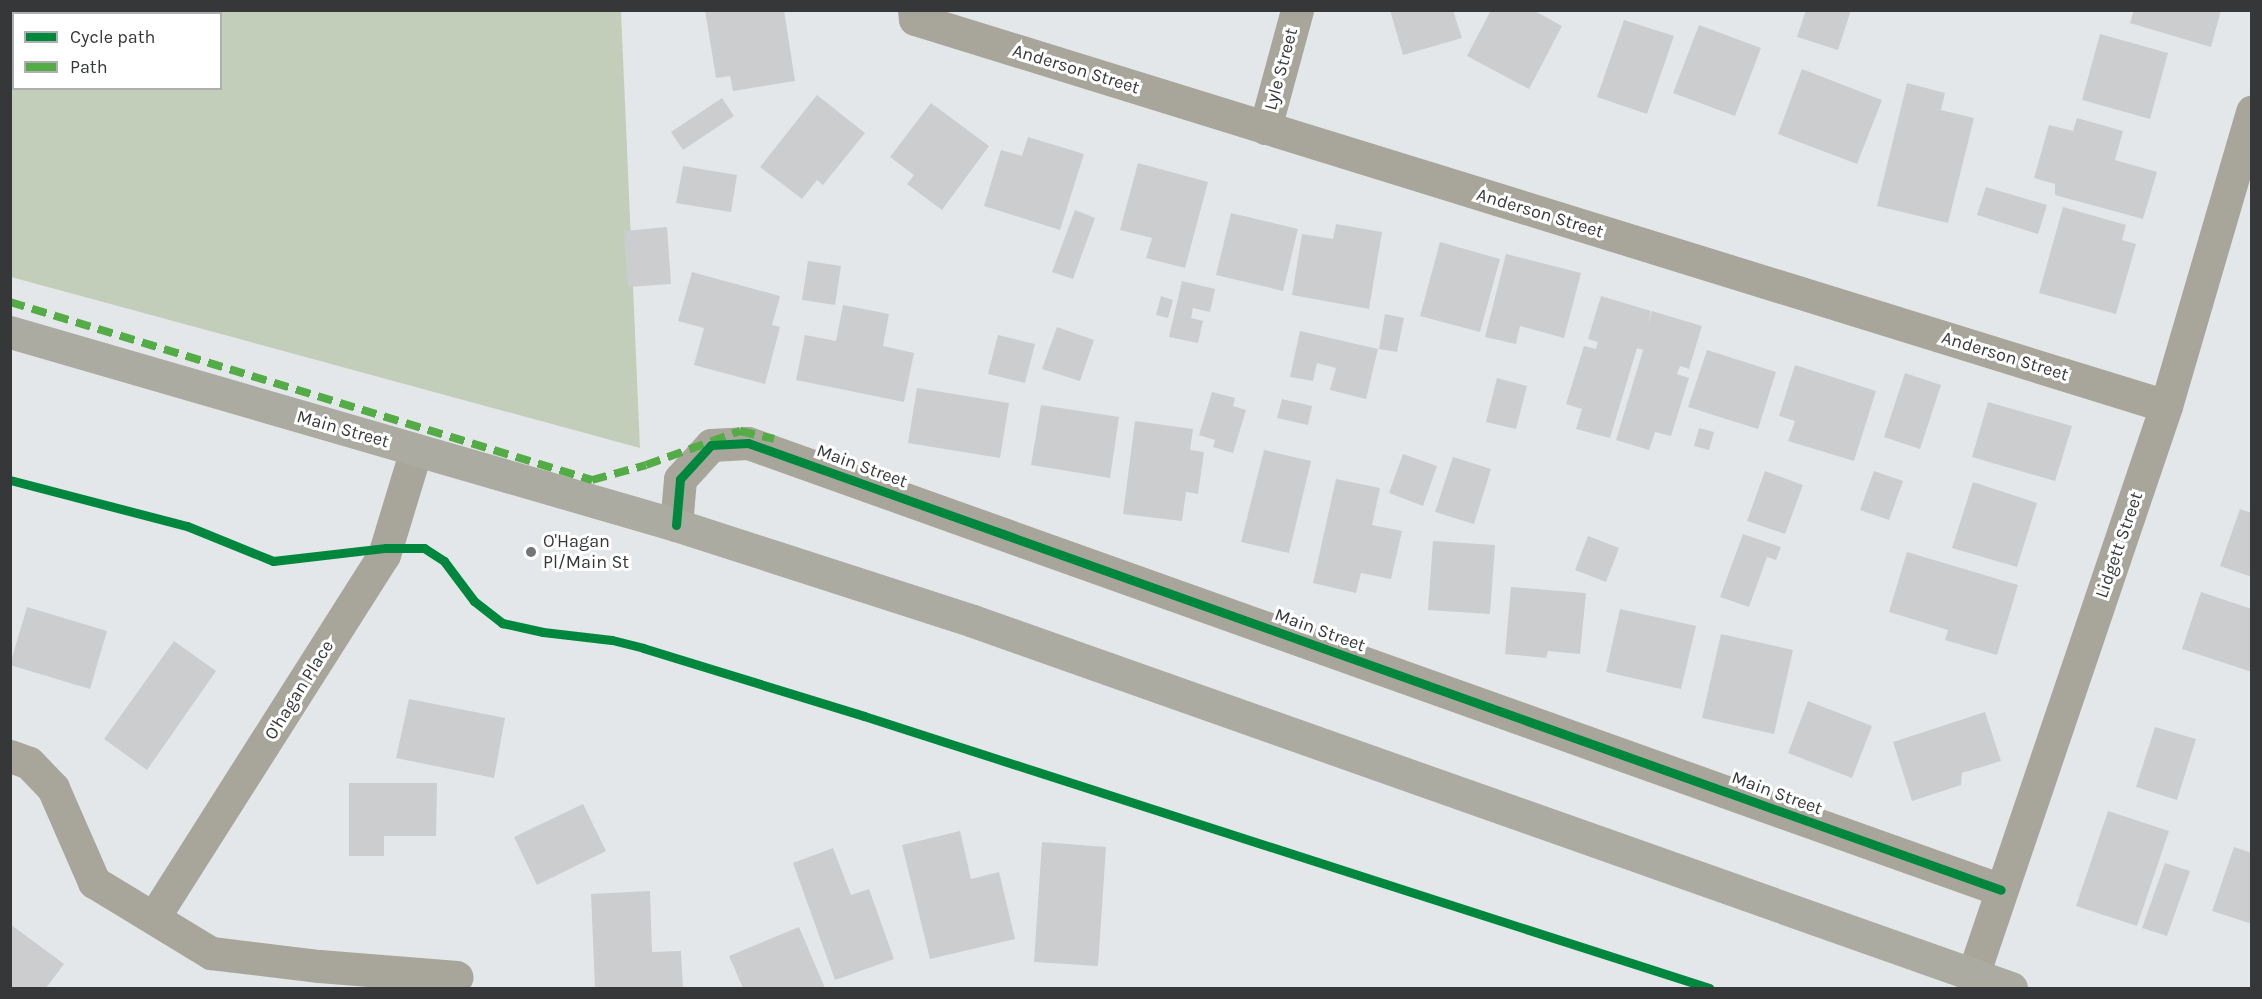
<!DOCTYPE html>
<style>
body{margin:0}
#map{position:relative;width:2262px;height:999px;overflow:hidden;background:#e4e7e9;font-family:Karla,sans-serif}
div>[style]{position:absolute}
.green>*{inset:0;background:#c3ceba}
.building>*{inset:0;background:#cccdcf}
.minor>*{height:33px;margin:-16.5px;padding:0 16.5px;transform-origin:16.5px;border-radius:16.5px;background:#a8a69a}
.major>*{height:33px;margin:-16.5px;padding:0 16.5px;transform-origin:16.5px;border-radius:16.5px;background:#ababa2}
.quiet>*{height:8px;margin-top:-4px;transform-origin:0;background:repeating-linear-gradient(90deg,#54ac46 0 15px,transparent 0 23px)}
.cycleway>*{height:9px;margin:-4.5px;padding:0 4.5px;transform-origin:4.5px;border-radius:4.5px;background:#00873e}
.dots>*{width:16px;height:16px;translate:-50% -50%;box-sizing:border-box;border:3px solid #fff;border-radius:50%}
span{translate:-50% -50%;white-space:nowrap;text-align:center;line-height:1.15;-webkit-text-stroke:6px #fff;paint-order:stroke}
.street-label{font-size:18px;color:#353739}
.poi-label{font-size:18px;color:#353739}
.left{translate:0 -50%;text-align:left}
.frame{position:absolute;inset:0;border:12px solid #353739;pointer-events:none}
.legend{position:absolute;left:12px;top:12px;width:210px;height:78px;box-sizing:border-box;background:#fff;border:2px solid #aeafb0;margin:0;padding:8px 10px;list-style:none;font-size:18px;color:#353739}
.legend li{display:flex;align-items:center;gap:12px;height:30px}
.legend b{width:30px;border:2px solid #aeafb0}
</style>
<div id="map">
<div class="green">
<div style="clip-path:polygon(evenodd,10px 11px,621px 11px,640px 448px,11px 277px,10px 11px,14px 14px,220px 14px,220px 88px,14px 88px,14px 14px)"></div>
</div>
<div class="building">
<div style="clip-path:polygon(705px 10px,784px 10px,795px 81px,733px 91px,730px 76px,716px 78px)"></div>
<div style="clip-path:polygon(1390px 10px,1453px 10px,1462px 38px,1403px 55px)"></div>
<div style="clip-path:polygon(1491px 10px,1533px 10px,1562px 26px,1529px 89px,1467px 56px)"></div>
<div style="clip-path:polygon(1806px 10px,1851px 10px,1838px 50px,1797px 37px)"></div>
<div style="clip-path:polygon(2134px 10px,2221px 10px,2211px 47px,2130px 23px)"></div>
<div style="clip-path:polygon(1624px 20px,1674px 36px,1647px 114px,1597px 97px)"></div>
<div style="clip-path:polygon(1699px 25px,1761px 48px,1735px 116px,1673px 93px)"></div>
<div style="clip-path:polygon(2100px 34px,2168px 53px,2150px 119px,2082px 100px)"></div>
<div style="clip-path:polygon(1802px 69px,1882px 100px,1857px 164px,1778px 134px)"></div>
<div style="clip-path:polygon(1907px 83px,1945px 93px,1941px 110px,1974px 118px,1948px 223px,1877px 206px)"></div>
<div style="clip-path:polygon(817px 95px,865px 133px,823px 185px,817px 180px,802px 199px,760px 167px)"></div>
<div style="clip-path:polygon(722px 98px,734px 116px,683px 150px,671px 132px)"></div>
<div style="clip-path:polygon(931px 103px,989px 146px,942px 210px,907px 184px,914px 175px,890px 157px)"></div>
<div style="clip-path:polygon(2077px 118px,2123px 131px,2115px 160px,2157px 172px,2143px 219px,2055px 195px,2055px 184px,2034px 178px,2049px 125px,2073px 131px)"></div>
<div style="clip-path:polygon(1028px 137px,1084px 154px,1060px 230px,984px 206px,1001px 150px,1022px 156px)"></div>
<div style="clip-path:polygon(1138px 163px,1208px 182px,1185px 268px,1146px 258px,1152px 238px,1120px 230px)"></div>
<div style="clip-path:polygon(683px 166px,737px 175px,731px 212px,676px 203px)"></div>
<div style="clip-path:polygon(1986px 187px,2047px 205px,2038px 234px,1977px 215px)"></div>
<div style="clip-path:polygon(2063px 207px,2126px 225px,2122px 240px,2136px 244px,2116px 314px,2039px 293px)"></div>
<div style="clip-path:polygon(1075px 210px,1095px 218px,1073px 279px,1052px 272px)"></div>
<div style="clip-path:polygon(1231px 213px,1298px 229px,1283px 291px,1216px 275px)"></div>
<div style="clip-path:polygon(1336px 224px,1382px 232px,1369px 309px,1292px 295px,1302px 234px,1333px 239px)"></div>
<div style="clip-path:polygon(667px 227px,671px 284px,628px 287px,624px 231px)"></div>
<div style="clip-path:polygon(1440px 242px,1500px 259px,1480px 332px,1420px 316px)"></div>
<div style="clip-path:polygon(1506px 254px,1581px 273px,1564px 338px,1520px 326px,1516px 344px,1485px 337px)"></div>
<div style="clip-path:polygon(808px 261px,841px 266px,835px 305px,802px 300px)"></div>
<div style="clip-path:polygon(692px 272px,780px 296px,772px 325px,780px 327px,765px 384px,694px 365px,704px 328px,678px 321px)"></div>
<div style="clip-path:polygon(1182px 281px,1215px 289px,1210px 312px,1193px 308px,1191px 318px,1203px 321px,1198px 343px,1169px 337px)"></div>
<div style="clip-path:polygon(1161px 296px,1173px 300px,1168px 318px,1156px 315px)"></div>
<div style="clip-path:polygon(1601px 296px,1651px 311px,1648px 324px,1652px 311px,1702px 326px,1689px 369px,1680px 366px,1677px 374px,1689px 378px,1671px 436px,1655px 432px,1649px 450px,1616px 440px,1643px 350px,1637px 348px,1610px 438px,1576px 429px,1582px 409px,1566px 404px,1584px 346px,1596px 349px,1598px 342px,1588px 339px)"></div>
<div style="clip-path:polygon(843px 305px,889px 314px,883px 346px,914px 353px,904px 402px,796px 380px,805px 335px,836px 341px)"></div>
<div style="clip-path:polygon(1385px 314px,1404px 318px,1397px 352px,1379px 349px)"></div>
<div style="clip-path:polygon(1057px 327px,1094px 340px,1080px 381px,1042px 369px)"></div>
<div style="clip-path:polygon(1300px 331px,1378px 349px,1366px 399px,1330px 390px,1336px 368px,1317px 363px,1313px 381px,1290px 377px)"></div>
<div style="clip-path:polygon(998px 335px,1035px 344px,1025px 383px,988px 374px)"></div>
<div style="clip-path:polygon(1707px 350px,1776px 372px,1758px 429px,1688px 407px)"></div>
<div style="clip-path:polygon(1795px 365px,1876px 391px,1854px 461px,1788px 441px,1795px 421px,1779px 416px)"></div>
<div style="clip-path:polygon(1905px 373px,1941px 385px,1920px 449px,1884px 437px)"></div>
<div style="clip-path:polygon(1497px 378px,1527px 386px,1516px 429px,1486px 422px)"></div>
<div style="clip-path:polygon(917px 388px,1009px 403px,1000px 458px,908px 443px)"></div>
<div style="clip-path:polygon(1212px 392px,1235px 398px,1233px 406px,1246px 410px,1233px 453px,1213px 447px,1215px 440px,1199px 435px)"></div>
<div style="clip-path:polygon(1282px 399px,1312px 406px,1308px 425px,1277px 418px)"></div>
<div style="clip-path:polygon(1988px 402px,2072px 426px,2055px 481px,1972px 457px)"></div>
<div style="clip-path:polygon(1041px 405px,1119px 417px,1110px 478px,1031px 465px)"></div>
<div style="clip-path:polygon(1135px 421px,1193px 429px,1190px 450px,1204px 452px,1198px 494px,1186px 492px,1182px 521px,1123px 514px)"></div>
<div style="clip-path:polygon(1699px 428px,1714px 432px,1709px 450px,1694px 446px)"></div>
<div style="clip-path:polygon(1264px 450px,1311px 461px,1289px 553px,1241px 542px)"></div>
<div style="clip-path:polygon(1403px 454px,1437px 466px,1423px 506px,1389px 493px)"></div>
<div style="clip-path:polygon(1453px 457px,1491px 469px,1474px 524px,1435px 512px)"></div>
<div style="clip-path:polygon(1765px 471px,1803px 485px,1785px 534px,1747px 521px)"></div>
<div style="clip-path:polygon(1874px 471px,1903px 481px,1889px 520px,1860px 510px)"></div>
<div style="clip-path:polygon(1336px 479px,1380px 488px,1372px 525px,1402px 531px,1391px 579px,1361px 573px,1356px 593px,1313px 583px)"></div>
<div style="clip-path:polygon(1973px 482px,2037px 503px,2017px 567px,1952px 548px)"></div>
<div style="clip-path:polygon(2240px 509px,2252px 513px,2252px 577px,2220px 566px)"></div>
<div style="clip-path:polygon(1743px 534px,1781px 547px,1776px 560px,1767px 557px,1749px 607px,1720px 597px)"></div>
<div style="clip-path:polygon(1588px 536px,1619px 548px,1606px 582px,1575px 570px)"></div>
<div style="clip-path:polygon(1433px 541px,1495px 545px,1490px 614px,1428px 610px)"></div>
<div style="clip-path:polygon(1907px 552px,2018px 585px,1997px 655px,1945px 640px,1948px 630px,1889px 612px)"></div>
<div style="clip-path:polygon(1511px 587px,1586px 593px,1580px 654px,1548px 651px,1546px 658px,1505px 654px)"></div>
<div style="clip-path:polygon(2201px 592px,2252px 609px,2252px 672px,2182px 649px)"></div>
<div style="clip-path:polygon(27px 607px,107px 631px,90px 689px,10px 665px)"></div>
<div style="clip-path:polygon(1620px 609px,1696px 626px,1681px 689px,1606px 672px)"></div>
<div style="clip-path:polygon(1721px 634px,1793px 650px,1774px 734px,1702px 718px)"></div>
<div style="clip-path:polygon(174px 641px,216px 671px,147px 770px,104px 739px)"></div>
<div style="clip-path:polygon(409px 699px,505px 718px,494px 778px,396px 758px)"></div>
<div style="clip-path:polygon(1808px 701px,1872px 726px,1852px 778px,1788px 753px)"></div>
<div style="clip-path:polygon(1985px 712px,2001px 761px,1962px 773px,1961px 785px,1912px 801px,1893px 742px)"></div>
<div style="clip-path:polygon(2155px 727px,2196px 739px,2177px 800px,2136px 787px)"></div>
<div style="clip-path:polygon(349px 783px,437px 783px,436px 836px,384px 836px,384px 856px,349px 856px)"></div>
<div style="clip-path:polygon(583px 804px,606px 851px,537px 885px,514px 837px)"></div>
<div style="clip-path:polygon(2108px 811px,2169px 831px,2137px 926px,2076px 906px)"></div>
<div style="clip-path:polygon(960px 831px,971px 879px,999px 872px,1015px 939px,930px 959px,902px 845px)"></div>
<div style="clip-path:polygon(1042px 842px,1106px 847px,1098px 966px,1034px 962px)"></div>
<div style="clip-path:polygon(2234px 847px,2252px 853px,2252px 924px,2212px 911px)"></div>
<div style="clip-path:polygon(833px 848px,851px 895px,869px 889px,894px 959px,835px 980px,793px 863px)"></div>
<div style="clip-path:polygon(2165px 863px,2190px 871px,2167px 936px,2142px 928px)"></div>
<div style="clip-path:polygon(650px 891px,652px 952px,681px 951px,683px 988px,595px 988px,591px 894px)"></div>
<div style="clip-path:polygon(10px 924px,64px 964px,46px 988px,10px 988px)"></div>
<div style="clip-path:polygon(799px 927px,825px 988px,743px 988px,729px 956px)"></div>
</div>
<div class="minor">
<div style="left:914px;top:10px;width:9px;rotate:84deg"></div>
<div style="left:915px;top:19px;width:1309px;rotate:17.19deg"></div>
<div style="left:1265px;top:128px;width:122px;rotate:-74.8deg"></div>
<div style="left:676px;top:525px;width:46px;rotate:-85deg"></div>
<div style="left:680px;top:479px;width:46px;rotate:-47.6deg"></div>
<div style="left:711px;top:445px;width:37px;rotate:-3deg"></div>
<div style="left:748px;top:443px;width:1330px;rotate:19.63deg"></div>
<div style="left:10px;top:756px;width:20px;rotate:20deg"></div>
<div style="left:29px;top:763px;width:35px;rotate:46deg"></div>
<div style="left:53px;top:788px;width:103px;rotate:66.4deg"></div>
<div style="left:94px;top:882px;width:137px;rotate:31.3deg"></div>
<div style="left:211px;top:953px;width:109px;rotate:6.9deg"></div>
<div style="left:319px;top:966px;width:138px;rotate:4.6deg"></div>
<div style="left:154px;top:917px;width:429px;rotate:-57.6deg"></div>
<div style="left:384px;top:555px;width:110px;rotate:-73.1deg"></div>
<div style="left:1973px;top:975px;width:601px;rotate:-71.26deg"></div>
<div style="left:2166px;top:406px;width:307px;rotate:-73.7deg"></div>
</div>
<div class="major">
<div style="left:10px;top:332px;width:693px;rotate:16.16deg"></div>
<div style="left:676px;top:525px;width:312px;rotate:17.9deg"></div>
<div style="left:973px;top:621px;width:1101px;rotate:19.47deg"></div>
</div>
<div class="quiet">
<div style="left:10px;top:302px;width:609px;rotate:17.01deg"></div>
<div style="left:592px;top:480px;width:56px;rotate:-15.5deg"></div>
<div style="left:646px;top:465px;width:100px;rotate:-19.9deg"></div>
<div style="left:740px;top:431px;width:35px;rotate:13deg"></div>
</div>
<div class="cycleway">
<div style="left:10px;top:480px;width:183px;rotate:14.6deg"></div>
<div style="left:187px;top:526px;width:93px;rotate:22.1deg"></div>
<div style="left:273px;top:561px;width:114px;rotate:-6.6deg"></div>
<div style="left:386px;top:548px;width:38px"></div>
<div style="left:424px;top:548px;width:24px;rotate:33deg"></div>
<div style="left:444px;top:561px;width:50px;rotate:53.1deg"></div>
<div style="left:474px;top:601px;width:36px;rotate:38deg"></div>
<div style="left:502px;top:623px;width:42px;rotate:12.4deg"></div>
<div style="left:543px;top:632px;width:69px;rotate:6.6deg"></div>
<div style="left:612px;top:640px;width:32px;rotate:14deg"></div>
<div style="left:643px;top:648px;width:231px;rotate:17.1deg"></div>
<div style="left:864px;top:716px;width:888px;rotate:17.84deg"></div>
<div style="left:676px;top:525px;width:46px;rotate:-85deg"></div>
<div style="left:680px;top:479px;width:46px;rotate:-47.6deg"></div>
<div style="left:711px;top:445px;width:37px;rotate:-3deg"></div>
<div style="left:748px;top:443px;width:1330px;rotate:19.63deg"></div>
</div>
<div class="dots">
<div style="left:531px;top:552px;background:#727577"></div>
</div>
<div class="street-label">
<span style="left:1076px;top:69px;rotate:17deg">Anderson Street</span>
<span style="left:1281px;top:69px;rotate:-75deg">Lyle Street</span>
<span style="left:1540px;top:213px;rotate:17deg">Anderson Street</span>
<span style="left:2005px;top:356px;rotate:17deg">Anderson Street</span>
<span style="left:343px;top:429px;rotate:16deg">Main Street</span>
<span style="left:862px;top:466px;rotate:20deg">Main Street</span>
<span style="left:2119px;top:545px;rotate:-71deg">Lidgett Street</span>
<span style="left:1320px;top:630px;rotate:20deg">Main Street</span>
<span style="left:299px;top:690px;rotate:-58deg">O'hagan Place</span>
<span style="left:1777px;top:793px;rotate:20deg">Main Street</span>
</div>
<div class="poi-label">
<span class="left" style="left:543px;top:552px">O'Hagan<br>Pl/Main St</span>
</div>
<div class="frame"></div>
<ul class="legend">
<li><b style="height:8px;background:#00873e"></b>Cycle path</li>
<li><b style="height:8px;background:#54ac46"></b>Path</li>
</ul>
</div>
